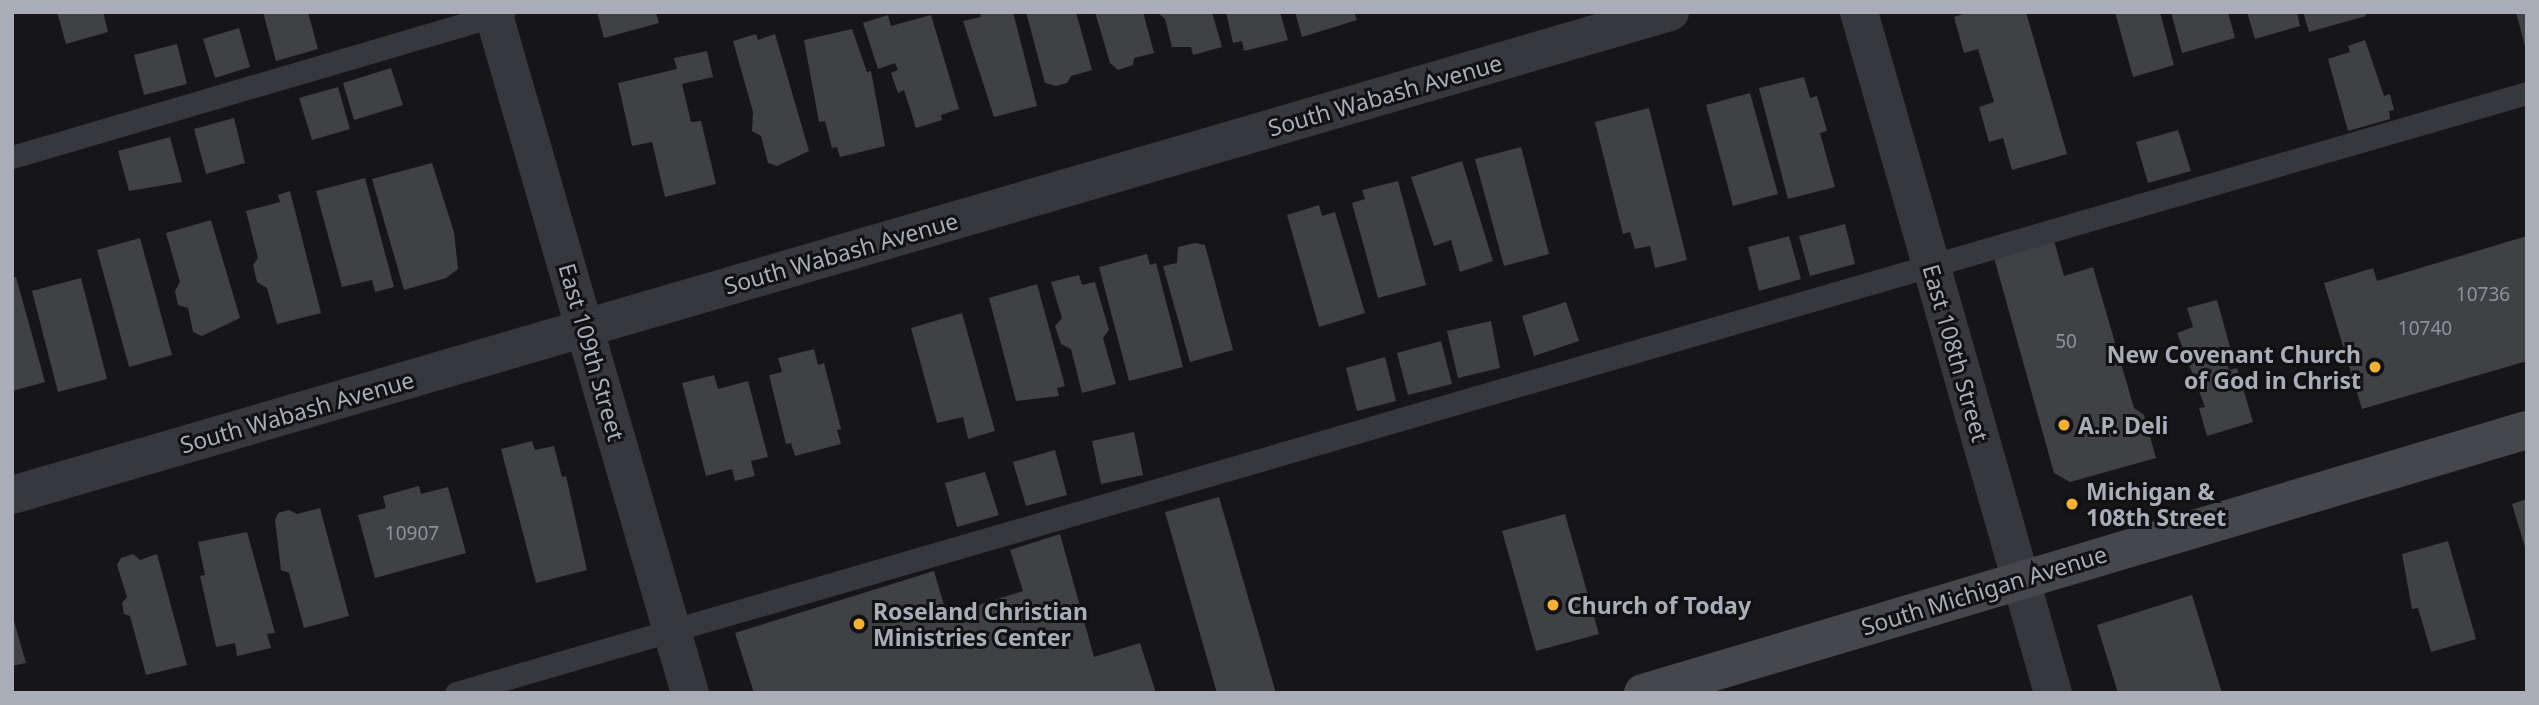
<!DOCTYPE html>
<style>
body{margin:0}
#map{position:relative;width:2539px;height:705px;overflow:hidden;background:#161618;font-family:"Noto Sans",sans-serif}
div>[style]{position:absolute}
.building>*{inset:0;background:#404145}
.lane>*{height:23px;margin:-11.5px;padding:0 11.5px;transform-origin:11.5px;border-radius:11.5px;background:#37383d}
.street>*{height:38px;margin:-19px;padding:0 19px;transform-origin:19px;border-radius:19px;background:#37383d}
.secondary>*{height:38px;margin:-19px;padding:0 19px;transform-origin:19px;border-radius:19px;background:#45474d}
.dots>*{width:19px;height:19px;translate:-50% -50%;box-sizing:border-box;border:4px solid #111113;border-radius:50%}
span{translate:-50% -50%;white-space:nowrap;text-align:center;line-height:1.15;-webkit-text-stroke:6px #111113;paint-order:stroke}
.number-label{font-size:19px;color:#8e929b}
.number-label span{-webkit-text-stroke-width:0}
.street-label{font-size:23px;color:#a8adb8}
.poi-label{font-size:23px;color:#a8adb8;font-weight:700}
.right{translate:-100% -50%;text-align:right}
.left{translate:0 -50%;text-align:left}
.frame{position:absolute;inset:0;border:14px solid #a8adb8;pointer-events:none}
</style>
<div id="map">
<div class="building">
<div style="clip-path:polygon(57px 12px,103px 12px,108px 32px,66px 44px)"></div>
<div style="clip-path:polygon(263px 12px,308px 12px,318px 49px,276px 61px)"></div>
<div style="clip-path:polygon(597px 12px,656px 12px,659px 23px,604px 38px)"></div>
<div style="clip-path:polygon(980px 12px,1013px 12px,1037px 106px,994px 117px,963px 21px,981px 17px)"></div>
<div style="clip-path:polygon(1026px 12px,1076px 12px,1092px 70px,1071px 76px,1067px 83px,1056px 86px,1045px 83px)"></div>
<div style="clip-path:polygon(1095px 12px,1143px 12px,1154px 53px,1134px 58px,1133px 65px,1118px 70px,1110px 63px)"></div>
<div style="clip-path:polygon(1157px 12px,1212px 12px,1222px 47px,1193px 55px,1191px 47px,1172px 47px,1165px 19px)"></div>
<div style="clip-path:polygon(1226px 12px,1280px 12px,1288px 40px,1244px 51px,1242px 41px,1233px 43px)"></div>
<div style="clip-path:polygon(1295px 12px,1354px 12px,1357px 20px,1302px 37px)"></div>
<div style="clip-path:polygon(1969px 12px,2026px 12px,2067px 154px,2012px 170px,2003px 138px,1989px 142px,1979px 107px,1994px 102px,1978px 49px,1964px 53px,1954px 17px)"></div>
<div style="clip-path:polygon(2115px 12px,2160px 12px,2174px 65px,2133px 77px)"></div>
<div style="clip-path:polygon(2171px 12px,2228px 12px,2235px 38px,2182px 53px)"></div>
<div style="clip-path:polygon(2247px 12px,2297px 12px,2300px 26px,2255px 39px)"></div>
<div style="clip-path:polygon(2303px 12px,2365px 12px,2366px 16px,2309px 32px)"></div>
<div style="clip-path:polygon(2516px 12px,2527px 12px,2527px 50px,2526px 50px)"></div>
<div style="clip-path:polygon(888px 15px,891px 26px,931px 15px,959px 109px,941px 115px,942px 120px,916px 128px,904px 90px,898px 93px,891px 73px,898px 70px,895px 63px,878px 69px,863px 23px)"></div>
<div style="clip-path:polygon(239px 28px,250px 67px,215px 78px,203px 39px)"></div>
<div style="clip-path:polygon(852px 29px,867px 72px,871px 71px,885px 146px,840px 157px,837px 147px,832px 148px,825px 121px,819px 122px,804px 40px)"></div>
<div style="clip-path:polygon(756px 34px,758px 40px,775px 34px,809px 151px,777px 166px,768px 163px,761px 136px,752px 131px,753px 112px,733px 41px)"></div>
<div style="clip-path:polygon(2365px 40px,2384px 96px,2390px 94px,2394px 110px,2389px 111px,2390px 119px,2348px 131px,2328px 59px,2350px 52px,2348px 46px)"></div>
<div style="clip-path:polygon(177px 44px,187px 84px,144px 95px,134px 55px)"></div>
<div style="clip-path:polygon(707px 51px,713px 77px,682px 84px,691px 122px,701px 121px,716px 184px,665px 197px,652px 142px,632px 146px,618px 83px,677px 69px,674px 58px)"></div>
<div style="clip-path:polygon(391px 68px,403px 105px,354px 120px,343px 83px)"></div>
<div style="clip-path:polygon(1804px 77px,1810px 98px,1817px 96px,1827px 131px,1820px 133px,1835px 187px,1788px 199px,1759px 88px)"></div>
<div style="clip-path:polygon(338px 87px,350px 129px,312px 140px,299px 98px)"></div>
<div style="clip-path:polygon(1750px 93px,1778px 194px,1733px 206px,1706px 105px)"></div>
<div style="clip-path:polygon(1649px 108px,1687px 260px,1655px 268px,1650px 246px,1635px 249px,1630px 232px,1623px 234px,1595px 122px)"></div>
<div style="clip-path:polygon(234px 118px,245px 163px,206px 174px,194px 129px)"></div>
<div style="clip-path:polygon(2178px 130px,2191px 171px,2148px 183px,2136px 142px)"></div>
<div style="clip-path:polygon(170px 137px,182px 182px,129px 191px,118px 151px)"></div>
<div style="clip-path:polygon(1521px 147px,1549px 254px,1504px 266px,1475px 159px)"></div>
<div style="clip-path:polygon(1462px 161px,1493px 261px,1460px 272px,1451px 240px,1434px 246px,1411px 177px)"></div>
<div style="clip-path:polygon(432px 163px,454px 232px,458px 269px,446px 278px,404px 290px,372px 179px)"></div>
<div style="clip-path:polygon(365px 178px,394px 287px,375px 292px,372px 280px,342px 287px,316px 191px)"></div>
<div style="clip-path:polygon(1398px 181px,1426px 285px,1378px 298px,1352px 203px,1365px 199px,1362px 190px)"></div>
<div style="clip-path:polygon(290px 191px,321px 313px,277px 324px,267px 288px,257px 282px,253px 265px,258px 258px,246px 211px,280px 202px,278px 195px)"></div>
<div style="clip-path:polygon(1319px 205px,1322px 216px,1335px 212px,1365px 313px,1319px 327px,1287px 215px)"></div>
<div style="clip-path:polygon(211px 220px,240px 318px,202px 336px,193px 332px,188px 308px,178px 305px,175px 291px,180px 282px,166px 233px)"></div>
<div style="clip-path:polygon(1845px 224px,1855px 264px,1810px 276px,1799px 236px)"></div>
<div style="clip-path:polygon(1789px 236px,1801px 279px,1759px 291px,1748px 247px)"></div>
<div style="clip-path:polygon(2527px 236px,2527px 361px,2362px 409px,2324px 283px,2373px 268px,2377px 281px)"></div>
<div style="clip-path:polygon(2053px 237px,2064px 276px,2093px 267px,2134px 408px,2144px 415px,2156px 458px,2070px 482px,2054px 473px,1993px 254px)"></div>
<div style="clip-path:polygon(140px 238px,172px 355px,129px 367px,97px 250px)"></div>
<div style="clip-path:polygon(1195px 243px,1205px 245px,1233px 350px,1190px 362px,1163px 266px,1177px 263px,1178px 247px)"></div>
<div style="clip-path:polygon(1147px 254px,1150px 265px,1156px 263px,1183px 367px,1129px 381px,1099px 267px)"></div>
<div style="clip-path:polygon(1079px 275px,1082px 285px,1095px 282px,1109px 330px,1103px 338px,1116px 384px,1082px 393px,1071px 349px,1061px 344px,1055px 326px,1062px 318px,1051px 282px)"></div>
<div style="clip-path:polygon(16px 277px,45px 382px,12px 391px,12px 278px)"></div>
<div style="clip-path:polygon(81px 278px,107px 379px,58px 392px,32px 291px)"></div>
<div style="clip-path:polygon(1037px 284px,1065px 386px,1057px 388px,1059px 396px,1016px 401px,989px 298px)"></div>
<div style="clip-path:polygon(2217px 300px,2233px 358px,2226px 360px,2229px 370px,2237px 368px,2253px 422px,2207px 436px,2199px 408px,2205px 407px,2177px 333px,2193px 327px,2187px 308px)"></div>
<div style="clip-path:polygon(1566px 302px,1579px 341px,1534px 356px,1522px 316px)"></div>
<div style="clip-path:polygon(962px 313px,995px 431px,968px 439px,963px 417px,937px 423px,911px 328px)"></div>
<div style="clip-path:polygon(1491px 321px,1500px 368px,1458px 378px,1447px 331px)"></div>
<div style="clip-path:polygon(1441px 341px,1452px 384px,1408px 395px,1397px 353px)"></div>
<div style="clip-path:polygon(814px 349px,818px 365px,824px 363px,841px 429px,837px 430px,841px 444px,795px 456px,791px 443px,786px 444px,769px 375px,782px 372px,778px 358px)"></div>
<div style="clip-path:polygon(1385px 357px,1396px 401px,1357px 411px,1346px 368px)"></div>
<div style="clip-path:polygon(714px 375px,718px 389px,748px 381px,768px 457px,751px 461px,755px 476px,735px 481px,732px 469px,706px 476px,682px 383px)"></div>
<div style="clip-path:polygon(1134px 432px,1143px 475px,1101px 484px,1092px 441px)"></div>
<div style="clip-path:polygon(532px 441px,535px 450px,554px 446px,562px 477px,566px 476px,587px 570px,536px 583px,501px 449px)"></div>
<div style="clip-path:polygon(1055px 450px,1067px 495px,1026px 506px,1013px 462px)"></div>
<div style="clip-path:polygon(985px 472px,999px 515px,957px 527px,945px 483px)"></div>
<div style="clip-path:polygon(419px 486px,421px 494px,448px 487px,466px 553px,375px 578px,358px 515px,386px 508px,383px 496px)"></div>
<div style="clip-path:polygon(1219px 497px,1276px 693px,1217px 693px,1165px 512px)"></div>
<div style="clip-path:polygon(2527px 499px,2527px 551px,2526px 551px,2512px 504px)"></div>
<div style="clip-path:polygon(320px 508px,349px 616px,304px 628px,289px 573px,281px 570px,275px 520px,278px 513px,289px 510px,297px 514px)"></div>
<div style="clip-path:polygon(1565px 514px,1599px 634px,1536px 651px,1502px 531px)"></div>
<div style="clip-path:polygon(247px 532px,275px 633px,267px 634px,271px 648px,237px 656px,235px 643px,216px 647px,200px 576px,205px 575px,198px 542px)"></div>
<div style="clip-path:polygon(1060px 534px,1094px 657px,1140px 643px,1156px 693px,754px 693px,735px 633px,934px 571px,947px 615px,1023px 591px,1010px 550px)"></div>
<div style="clip-path:polygon(2448px 541px,2476px 639px,2431px 652px,2418px 608px,2412px 609px,2402px 554px)"></div>
<div style="clip-path:polygon(133px 554px,140px 560px,157px 554px,187px 665px,146px 675px,130px 616px,124px 614px,122px 603px,127px 597px,117px 565px,121px 558px)"></div>
<div style="clip-path:polygon(2192px 595px,2222px 693px,2118px 693px,2097px 625px)"></div>
<div style="clip-path:polygon(12px 614px,26px 663px,12px 666px)"></div>
</div>
<div class="lane">
<div style="left:12px;top:157px;width:512px;rotate:-16.35deg"></div>
<div style="left:456px;top:693px;width:2156px;rotate:-16.16deg"></div>
</div>
<div class="street">
<div style="left:493px;top:12px;width:709px;rotate:73.87deg"></div>
<div style="left:1859px;top:12px;width:708px;rotate:74.1deg"></div>
<div style="left:12px;top:495px;width:1727px;rotate:-16.24deg"></div>
</div>
<div class="secondary">
<div style="left:1643px;top:693px;width:922px;rotate:-16.57deg"></div>
</div>
<div class="dots">
<div style="left:2375px;top:367px;background:#f2b134"></div>
<div style="left:2064px;top:425px;background:#f2b134"></div>
<div style="left:2072px;top:504px;background:#f2b134"></div>
<div style="left:1553px;top:605px;background:#f2b134"></div>
<div style="left:859px;top:624px;background:#f2b134"></div>
</div>
<div class="number-label">
<span style="left:2483px;top:295px">10736</span>
<span style="left:2425px;top:329px">10740</span>
<span style="left:2066px;top:342px">50</span>
<span style="left:412px;top:534px">10907</span>
</div>
<div class="street-label">
<span style="left:1385px;top:95px;rotate:-16deg">South Wabash Avenue</span>
<span style="left:841px;top:253px;rotate:-16deg">South Wabash Avenue</span>
<span style="left:592px;top:352px;rotate:74deg">East 109th Street</span>
<span style="left:1956px;top:353px;rotate:74deg">East 108th Street</span>
<span style="left:297px;top:412px;rotate:-16deg">South Wabash Avenue</span>
<span style="left:1984px;top:590px;rotate:-17deg">South Michigan Avenue</span>
</div>
<div class="poi-label">
<span class="right" style="left:2361px;top:367px">New Covenant Church<br>of God in Christ</span>
<span class="left" style="left:2078px;top:425px">A.P. Deli</span>
<span class="left" style="left:2086px;top:504px">Michigan &amp;<br>108th Street</span>
<span class="left" style="left:1567px;top:605px">Church of Today</span>
<span class="left" style="left:873px;top:624px">Roseland Christian<br>Ministries Center</span>
</div>
<div class="frame"></div>
</div>
